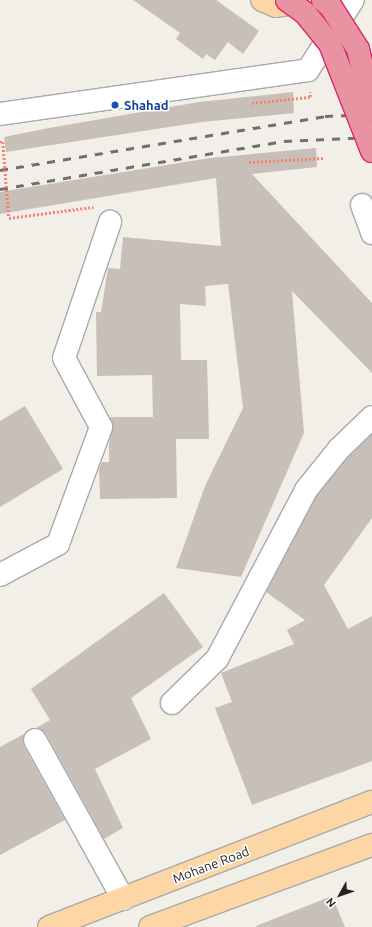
<!DOCTYPE html>
<style>
body{margin:0}
#map{position:relative;width:372px;height:927px;overflow:hidden;background:#f2efe9;font-family:Ubuntu,sans-serif}
div>[style]{position:absolute}
.building>*{inset:0;background:#c7bfb8}
.path>*{height:2.5px;margin-top:-1.25px;transform-origin:0;background:repeating-linear-gradient(90deg,#fa8072 0 2px,transparent 0 4px)}
.roads{filter:drop-shadow(1px 0 #a9a9a9) drop-shadow(-1px 0 #a9a9a9) drop-shadow(0 1px #a9a9a9) drop-shadow(0 -1px #a9a9a9)}
.minor>*{height:22px;margin:-11px;padding:0 11px;transform-origin:11px;border-radius:11px;background:#fff}
.major>*{height:22px;margin:-11px;padding:0 11px;transform-origin:11px;border-radius:11px;background:#fcd6a4}
.rail>*{height:3px;margin-top:-1.5px;transform-origin:0;background:repeating-linear-gradient(90deg,#707070 0 8px,transparent 0 16px)}
.path-bridge>*{height:2.5px;margin-top:-1.25px;transform-origin:0;background:repeating-linear-gradient(90deg,#fa8072 0 2px,transparent 0 4px)}
.bridges{filter:drop-shadow(1px 0 #dc2a67) drop-shadow(-1px 0 #dc2a67) drop-shadow(0 1px #dc2a67) drop-shadow(0 -1px #dc2a67)}
.highway-bridge>*{height:22px;margin:-11px;padding:0 11px;transform-origin:11px;border-radius:11px;background:#e892a2}
.dots>*{width:11px;height:11px;translate:-50% -50%;box-sizing:border-box;border:2px solid #fff;border-radius:50%}
span{translate:-50% -50%;white-space:nowrap;text-align:center;line-height:1.15;-webkit-text-stroke:3px #fff;paint-order:stroke}
.transit-label{font-size:13px;color:#164399;font-weight:700}
.left{translate:0 -50%;text-align:left}
.street-label{font-size:13px;color:#222}
.north{position:absolute;left:320px;top:875px;width:40px;height:40px;-webkit-text-stroke:3px #fff;paint-order:stroke;rotate:230deg;font-size:11px;font-weight:700;line-height:16px;text-align:center;color:#222}
.north::after{content:'';display:block;margin:auto;width:14px;height:18px;background:#222;clip-path:polygon(50% 0,100% 100%,50% 72%,0 100%)}
</style>
<div id="map">
<div class="building">
<div style="clip-path:polygon(133px 0,216px 0,259px 31px,243px 54px,228px 42px,215px 60px,206px 54px,203px 59px,176px 39px,180px 33px)"></div>
<div style="clip-path:polygon(293px 92px,294px 113px,202px 122px,6px 152px,4px 137px,49px 128px,199px 102px)"></div>
<div style="clip-path:polygon(316px 148px,317px 167px,252px 174px,372px 303px,372px 373px,292px 291px,304px 433px,241px 577px,176px 568px,205px 486px,243px 408px,228px 284px,205px 286px,206px 306px,180px 304px,181px 360px,207px 360px,209px 439px,176px 439px,177px 498px,100px 499px,99px 469px,102px 462px,109px 462px,109px 443px,113px 426px,110px 417px,153px 417px,152px 375px,97px 376px,96px 312px,101px 312px,108px 268px,120px 269px,123px 237px,221px 246px,216px 178px,0 214px,0 192px,210px 158px)"></div>
<div style="clip-path:polygon(25px 406px,63px 469px,0 507px,0 421px)"></div>
<div style="clip-path:polygon(372px 434px,372px 518px,324px 585px,348px 629px,372px 616px,372px 761px,252px 805px,215px 708px,232px 702px,221px 673px,294px 644px,287px 630px,305px 620px,266px 592px,316px 497px,348px 457px)"></div>
<div style="clip-path:polygon(164px 593px,203px 647px,131px 698px,151px 739px,95px 769px,123px 828px,104px 839px,46px 734px,36px 728px,50px 720px,31px 689px)"></div>
<div style="clip-path:polygon(24px 734px,24px 746px,65px 820px,0 855px,0 747px)"></div>
<div style="clip-path:polygon(332px 896px,345px 927px,256px 927px,256px 926px)"></div>
</div>
<div class="path">
<div style="left:252px;top:103px;width:58px;rotate:-5.9deg"></div>
<div style="left:310px;top:97px;width:5px;rotate:-90deg"></div>
<div style="left:0;top:142px;width:3px"></div>
<div style="left:249px;top:162px;width:76px;rotate:-3deg"></div>
<div style="left:9px;top:218px;width:85px;rotate:-7.5deg"></div>
</div>
<div class="roads">
<div class="minor">
<div style="left:0;top:114px;width:311px;rotate:-8.1deg"></div>
<div style="left:308px;top:70px;width:83px;rotate:-57.3deg"></div>
<div style="left:362px;top:205px;width:30px;rotate:70deg"></div>
<div style="left:0;top:575px;width:66px;rotate:-28.1deg"></div>
<div style="left:58px;top:544px;width:125px;rotate:-69.8deg"></div>
<div style="left:101px;top:427px;width:78px;rotate:-118.2deg"></div>
<div style="left:64px;top:358px;width:144px;rotate:-71.3deg"></div>
<div style="left:172px;top:703px;width:63px;rotate:-44.4deg"></div>
<div style="left:217px;top:659px;width:191px;rotate:-62.2deg"></div>
<div style="left:306px;top:490px;width:53px;rotate:-51.2deg"></div>
<div style="left:339px;top:449px;width:46px;rotate:-44.1deg"></div>
<div style="left:35px;top:740px;width:182px;rotate:61deg"></div>
</div>
<div class="major">
<div style="left:262px;top:0;width:15px;rotate:23deg"></div>
<div style="left:276px;top:6px;width:38px;rotate:-9deg"></div>
<div style="left:49px;top:927px;width:346px;rotate:-21.2deg"></div>
<div style="left:150px;top:927px;width:237px;rotate:-20.3deg"></div>
</div>
</div>
<div class="rail">
<div style="left:0;top:170px;width:329px;rotate:-9.4deg"></div>
<div style="left:325px;top:116px;width:47px;rotate:-2.4deg"></div>
<div style="left:0;top:189px;width:288px;rotate:-9.6deg"></div>
<div style="left:284px;top:141px;width:88px;rotate:-2.6deg"></div>
</div>
<div class="path-bridge">
<div style="left:3px;top:142px;width:76px;rotate:85.5deg"></div>
</div>
<div class="bridges">
<div class="highway-bridge">
<div style="left:287px;top:0;width:22px;rotate:36deg"></div>
<div style="left:305px;top:13px;width:40px;rotate:51deg"></div>
<div style="left:330px;top:44px;width:115px;rotate:68.6deg"></div>
<div style="left:323px;top:0;width:11px;rotate:41deg"></div>
<div style="left:331px;top:7px;width:50px;rotate:57.3deg"></div>
<div style="left:358px;top:49px;width:62px;rotate:76.9deg"></div>
</div>
</div>
<div class="dots">
<div style="left:115px;top:105px;background:#1a4fb4"></div>
</div>
<div class="transit-label">
<span class="left" style="left:124px;top:105px">Shahad</span>
</div>
<div class="street-label">
<span style="left:211px;top:865px;rotate:-21deg">Mohane Road</span>
</div>
<div class="north">N</div>
</div>
